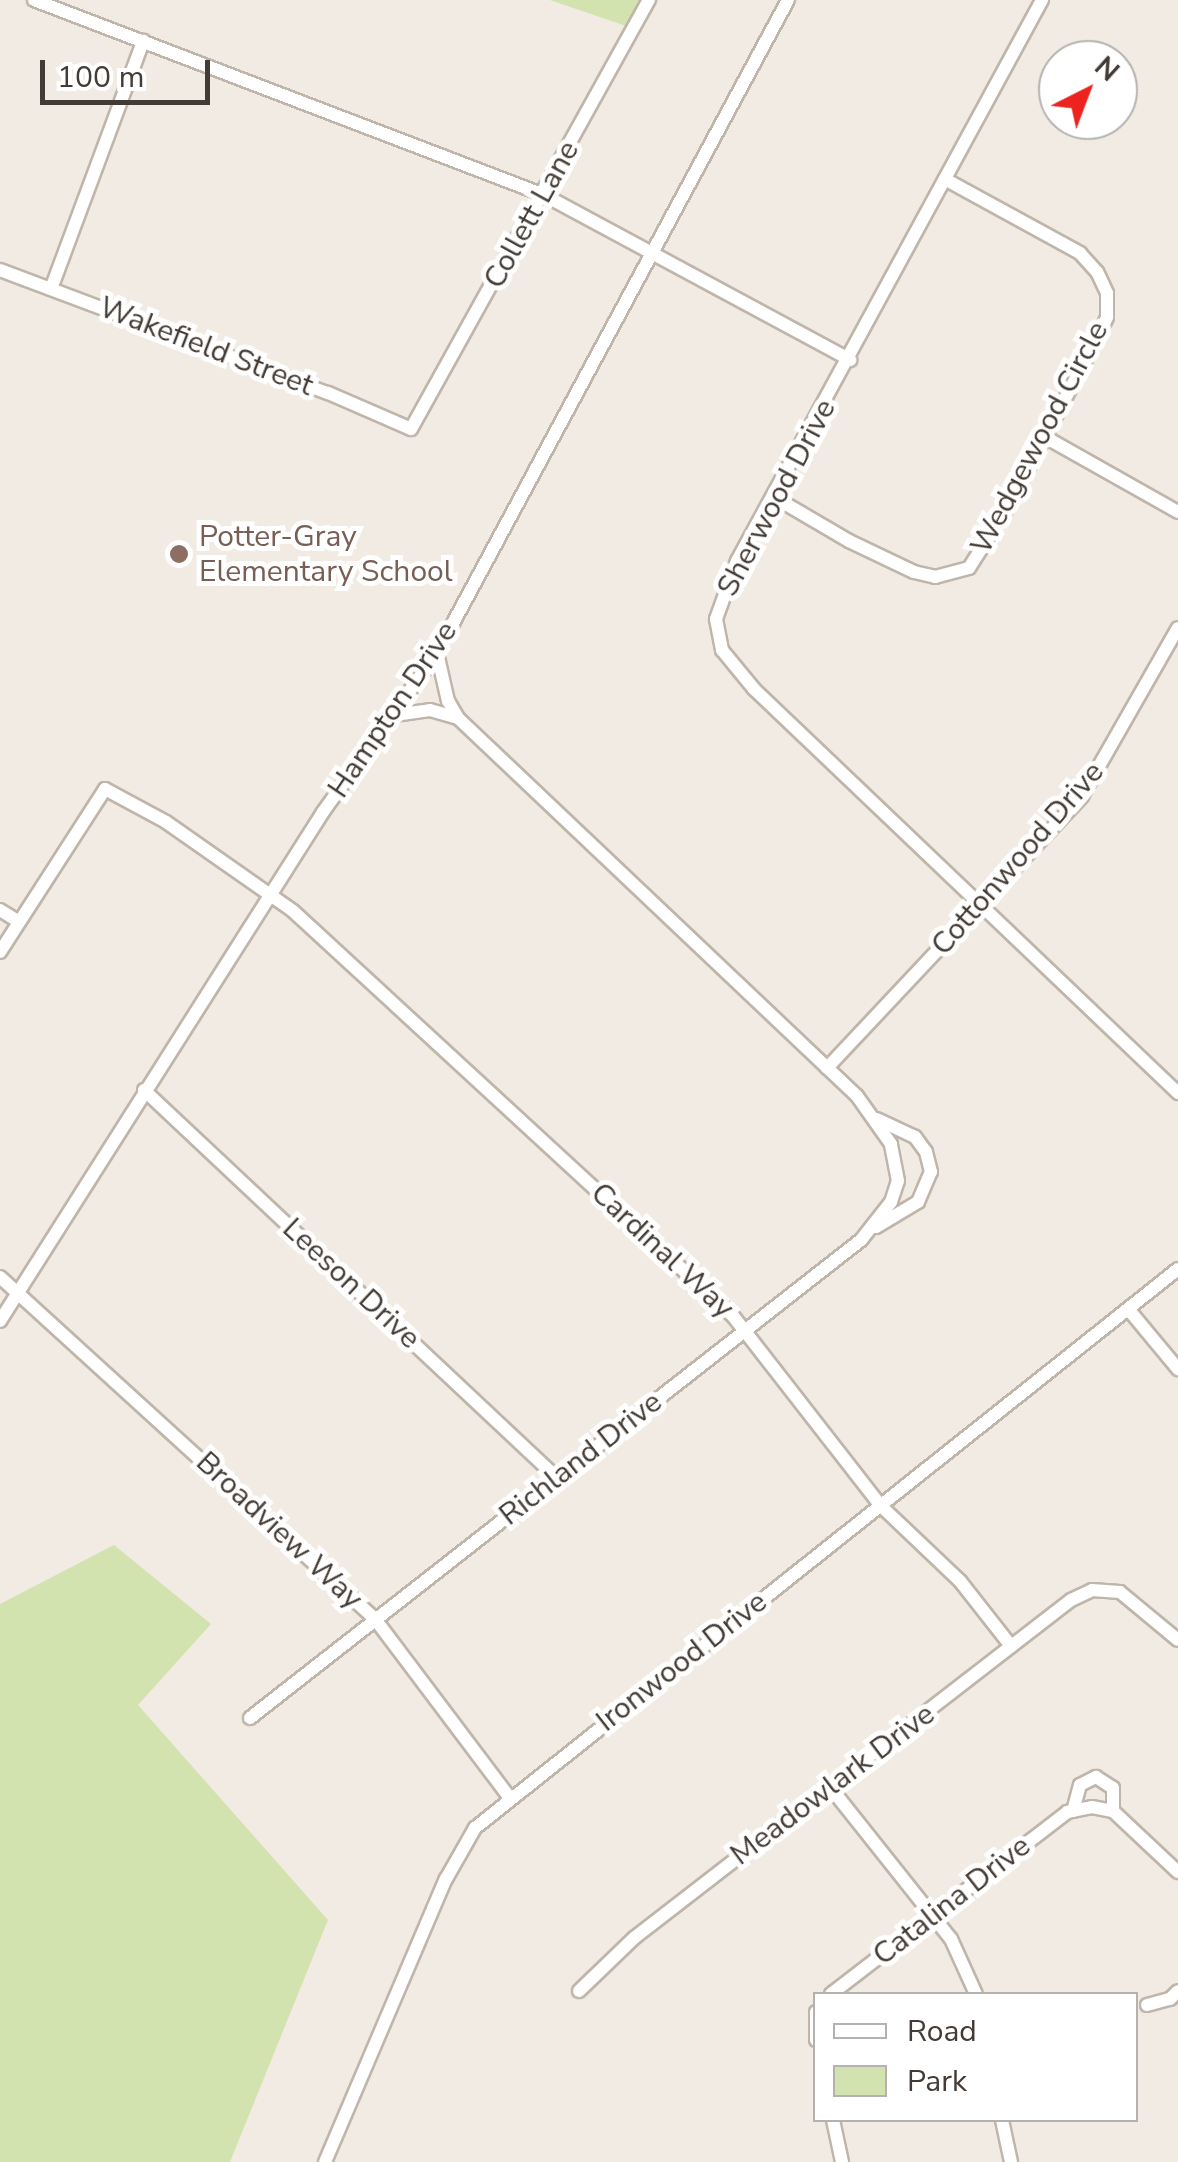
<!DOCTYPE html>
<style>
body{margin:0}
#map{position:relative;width:1178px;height:2162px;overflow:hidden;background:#f1ebe4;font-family:"Nunito Sans",sans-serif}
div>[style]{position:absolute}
.green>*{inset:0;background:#d3e3af}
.roads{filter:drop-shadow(2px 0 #bfb5ab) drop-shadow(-2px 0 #bfb5ab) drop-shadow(0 2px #bfb5ab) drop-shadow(0 -2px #bfb5ab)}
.minor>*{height:12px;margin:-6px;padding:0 6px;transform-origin:6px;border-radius:6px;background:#fff}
.dots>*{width:28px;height:28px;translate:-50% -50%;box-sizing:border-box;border:5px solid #fff;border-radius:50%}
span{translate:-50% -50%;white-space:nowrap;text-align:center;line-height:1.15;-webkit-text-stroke:10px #fff;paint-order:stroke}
.street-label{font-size:30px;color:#433b35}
.education-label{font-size:30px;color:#785e54}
.left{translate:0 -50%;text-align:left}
.legend{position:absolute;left:813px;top:1992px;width:325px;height:130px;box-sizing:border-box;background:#fff;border:2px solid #b4b1ae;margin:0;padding:12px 18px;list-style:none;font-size:30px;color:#433b35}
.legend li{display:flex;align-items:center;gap:20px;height:50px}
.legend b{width:50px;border:2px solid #b4b1ae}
.north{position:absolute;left:1038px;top:40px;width:100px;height:100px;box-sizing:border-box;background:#fff;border:2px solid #b4b1ae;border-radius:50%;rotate:42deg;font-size:28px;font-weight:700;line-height:40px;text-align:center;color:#433b35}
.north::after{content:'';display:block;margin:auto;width:35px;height:45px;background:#ed231f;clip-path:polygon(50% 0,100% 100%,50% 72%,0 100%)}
.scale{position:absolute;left:40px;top:60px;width:170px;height:45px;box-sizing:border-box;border:5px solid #433b35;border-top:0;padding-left:12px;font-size:30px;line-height:35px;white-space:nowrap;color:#433b35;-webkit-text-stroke:8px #fff;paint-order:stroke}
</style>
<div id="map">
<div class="green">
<div style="clip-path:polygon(550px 0,640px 0,626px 26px)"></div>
<div style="clip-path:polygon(114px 1545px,211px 1624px,138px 1705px,328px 1920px,230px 2162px,0 2162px,0 1604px)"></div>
</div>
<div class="roads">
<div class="minor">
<div style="left:34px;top:0;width:546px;rotate:20.92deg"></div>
<div style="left:544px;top:195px;width:348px;rotate:28.3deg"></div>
<div style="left:1042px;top:0;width:639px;rotate:118.53deg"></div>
<div style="left:737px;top:561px;width:62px;rotate:109.9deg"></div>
<div style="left:716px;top:619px;width:32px;rotate:79deg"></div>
<div style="left:722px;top:650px;width:50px;rotate:50.6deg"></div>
<div style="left:754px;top:689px;width:586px;rotate:43.62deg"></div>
<div style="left:0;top:270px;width:350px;rotate:20.6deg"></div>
<div style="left:328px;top:393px;width:90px;rotate:23.4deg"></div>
<div style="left:411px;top:429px;width:491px;rotate:-61deg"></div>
<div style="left:51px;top:289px;width:265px;rotate:-69.6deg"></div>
<div style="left:1045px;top:437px;width:153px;rotate:29.4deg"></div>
<div style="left:774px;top:497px;width:87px;rotate:30.4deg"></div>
<div style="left:849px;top:541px;width:72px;rotate:25.5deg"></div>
<div style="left:914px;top:572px;width:22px;rotate:13deg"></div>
<div style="left:935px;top:577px;width:35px;rotate:-15deg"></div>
<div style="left:969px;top:568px;width:75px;rotate:-57.6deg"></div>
<div style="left:1009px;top:505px;width:187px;rotate:-62.2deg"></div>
<div style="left:1096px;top:340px;width:25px;rotate:-64deg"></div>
<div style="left:1107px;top:317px;width:24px;rotate:-90deg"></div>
<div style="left:1107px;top:293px;width:23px;rotate:-115deg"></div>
<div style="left:1097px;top:272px;width:25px;rotate:-132deg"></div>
<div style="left:1080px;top:253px;width:154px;rotate:-151.3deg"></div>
<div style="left:388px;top:716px;width:42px;rotate:-8.1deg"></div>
<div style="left:430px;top:710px;width:29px;rotate:16deg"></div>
<div style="left:0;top:910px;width:22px;rotate:32deg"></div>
<div style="left:0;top:952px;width:194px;rotate:-57.2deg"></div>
<div style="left:105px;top:789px;width:69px;rotate:28.4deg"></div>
<div style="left:166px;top:822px;width:155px;rotate:35deg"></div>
<div style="left:293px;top:911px;width:598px;rotate:42.63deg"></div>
<div style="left:733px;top:1316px;width:241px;rotate:52.1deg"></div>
<div style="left:881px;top:1506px;width:109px;rotate:43.5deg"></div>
<div style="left:960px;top:1581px;width:83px;rotate:51.9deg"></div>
<div style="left:827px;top:1068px;width:373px;rotate:-46.8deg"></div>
<div style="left:1082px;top:796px;width:193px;rotate:-60.3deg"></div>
<div style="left:144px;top:1090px;width:567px;rotate:43.21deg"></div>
<div style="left:876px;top:1227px;width:49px;rotate:-30.8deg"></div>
<div style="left:918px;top:1202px;width:33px;rotate:-67deg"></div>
<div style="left:931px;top:1172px;width:21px;rotate:-104deg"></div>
<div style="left:926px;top:1152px;width:19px;rotate:-126deg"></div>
<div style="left:915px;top:1137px;width:42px;rotate:-154.7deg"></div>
<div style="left:0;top:1277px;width:508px;rotate:42.36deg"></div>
<div style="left:375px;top:1619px;width:224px;rotate:53deg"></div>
<div style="left:1129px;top:1310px;width:77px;rotate:50.3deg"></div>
<div style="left:0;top:1321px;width:603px;rotate:-57.6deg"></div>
<div style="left:323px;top:812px;width:196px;rotate:-54.4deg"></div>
<div style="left:437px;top:653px;width:741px;rotate:-61.74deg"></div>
<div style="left:250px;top:1718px;width:776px;rotate:-38.04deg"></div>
<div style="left:861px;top:1240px;width:48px;rotate:-51.7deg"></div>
<div style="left:891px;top:1202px;width:22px;rotate:-72deg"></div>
<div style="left:898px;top:1181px;width:38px;rotate:-101deg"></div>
<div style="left:891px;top:1144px;width:59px;rotate:-125.3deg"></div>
<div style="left:857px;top:1096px;width:550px;rotate:-136.55deg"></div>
<div style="left:458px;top:718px;width:20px;rotate:-120deg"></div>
<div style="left:448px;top:701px;width:49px;rotate:-102.9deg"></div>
<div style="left:830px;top:1787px;width:194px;rotate:51.5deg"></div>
<div style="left:951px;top:1939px;width:60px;rotate:65.6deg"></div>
<div style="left:1073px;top:1811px;width:27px;rotate:-75deg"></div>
<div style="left:1080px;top:1785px;width:18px;rotate:-27deg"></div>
<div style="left:1096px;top:1777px;width:20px;rotate:33deg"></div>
<div style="left:1113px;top:1788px;width:23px;rotate:90deg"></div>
<div style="left:579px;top:1991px;width:76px;rotate:-43.9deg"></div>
<div style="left:634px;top:1938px;width:552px;rotate:-37.72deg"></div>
<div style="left:1071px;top:1600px;width:23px;rotate:-25deg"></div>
<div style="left:1092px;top:1590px;width:28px;rotate:4deg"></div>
<div style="left:1120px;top:1592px;width:75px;rotate:39.6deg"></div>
<div style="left:831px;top:1994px;width:298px;rotate:-37.6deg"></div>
<div style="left:1067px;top:1812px;width:25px;rotate:-11deg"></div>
<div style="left:1092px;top:1807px;width:21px;rotate:11deg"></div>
<div style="left:1113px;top:1811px;width:89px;rotate:43.2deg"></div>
<div style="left:1147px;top:2005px;width:24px;rotate:-15deg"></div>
<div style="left:1170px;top:1999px;width:11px;rotate:-45deg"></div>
<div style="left:816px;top:2012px;width:28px;rotate:90deg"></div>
<div style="left:833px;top:2120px;width:43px;rotate:77.9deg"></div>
<div style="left:1002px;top:2120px;width:43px;rotate:77.9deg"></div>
<div style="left:325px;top:2162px;width:308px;rotate:-66.9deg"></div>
<div style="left:446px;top:1879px;width:59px;rotate:-60.4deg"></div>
<div style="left:475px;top:1828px;width:898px;rotate:-38.49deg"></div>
</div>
</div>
<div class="dots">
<div style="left:179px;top:554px;background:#8d6e63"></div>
</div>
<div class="street-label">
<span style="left:532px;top:215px;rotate:-61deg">Collett Lane</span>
<span style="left:206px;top:347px;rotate:21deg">Wakefield Street</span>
<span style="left:1040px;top:438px;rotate:-62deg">Wedgewood Circle</span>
<span style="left:777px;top:498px;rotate:-62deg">Sherwood Drive</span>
<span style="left:393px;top:710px;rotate:-56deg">Hampton Drive</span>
<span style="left:1018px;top:859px;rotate:-49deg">Cottonwood Drive</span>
<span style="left:662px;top:1251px;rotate:43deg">Cardinal Way</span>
<span style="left:351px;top:1284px;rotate:43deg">Leeson Drive</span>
<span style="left:581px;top:1459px;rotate:-38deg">Richland Drive</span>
<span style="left:279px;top:1531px;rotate:43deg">Broadview Way</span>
<span style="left:682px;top:1662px;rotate:-38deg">Ironwood Drive</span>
<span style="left:833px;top:1785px;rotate:-37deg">Meadowlark Drive</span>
<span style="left:952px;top:1901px;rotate:-38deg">Catalina Drive</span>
</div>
<div class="education-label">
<span class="left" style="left:199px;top:554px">Potter-Gray<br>Elementary School</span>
</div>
<ul class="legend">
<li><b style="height:12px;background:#fff"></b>Road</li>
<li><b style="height:28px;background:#d3e3af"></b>Park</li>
</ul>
<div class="north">N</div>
<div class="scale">100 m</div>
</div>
